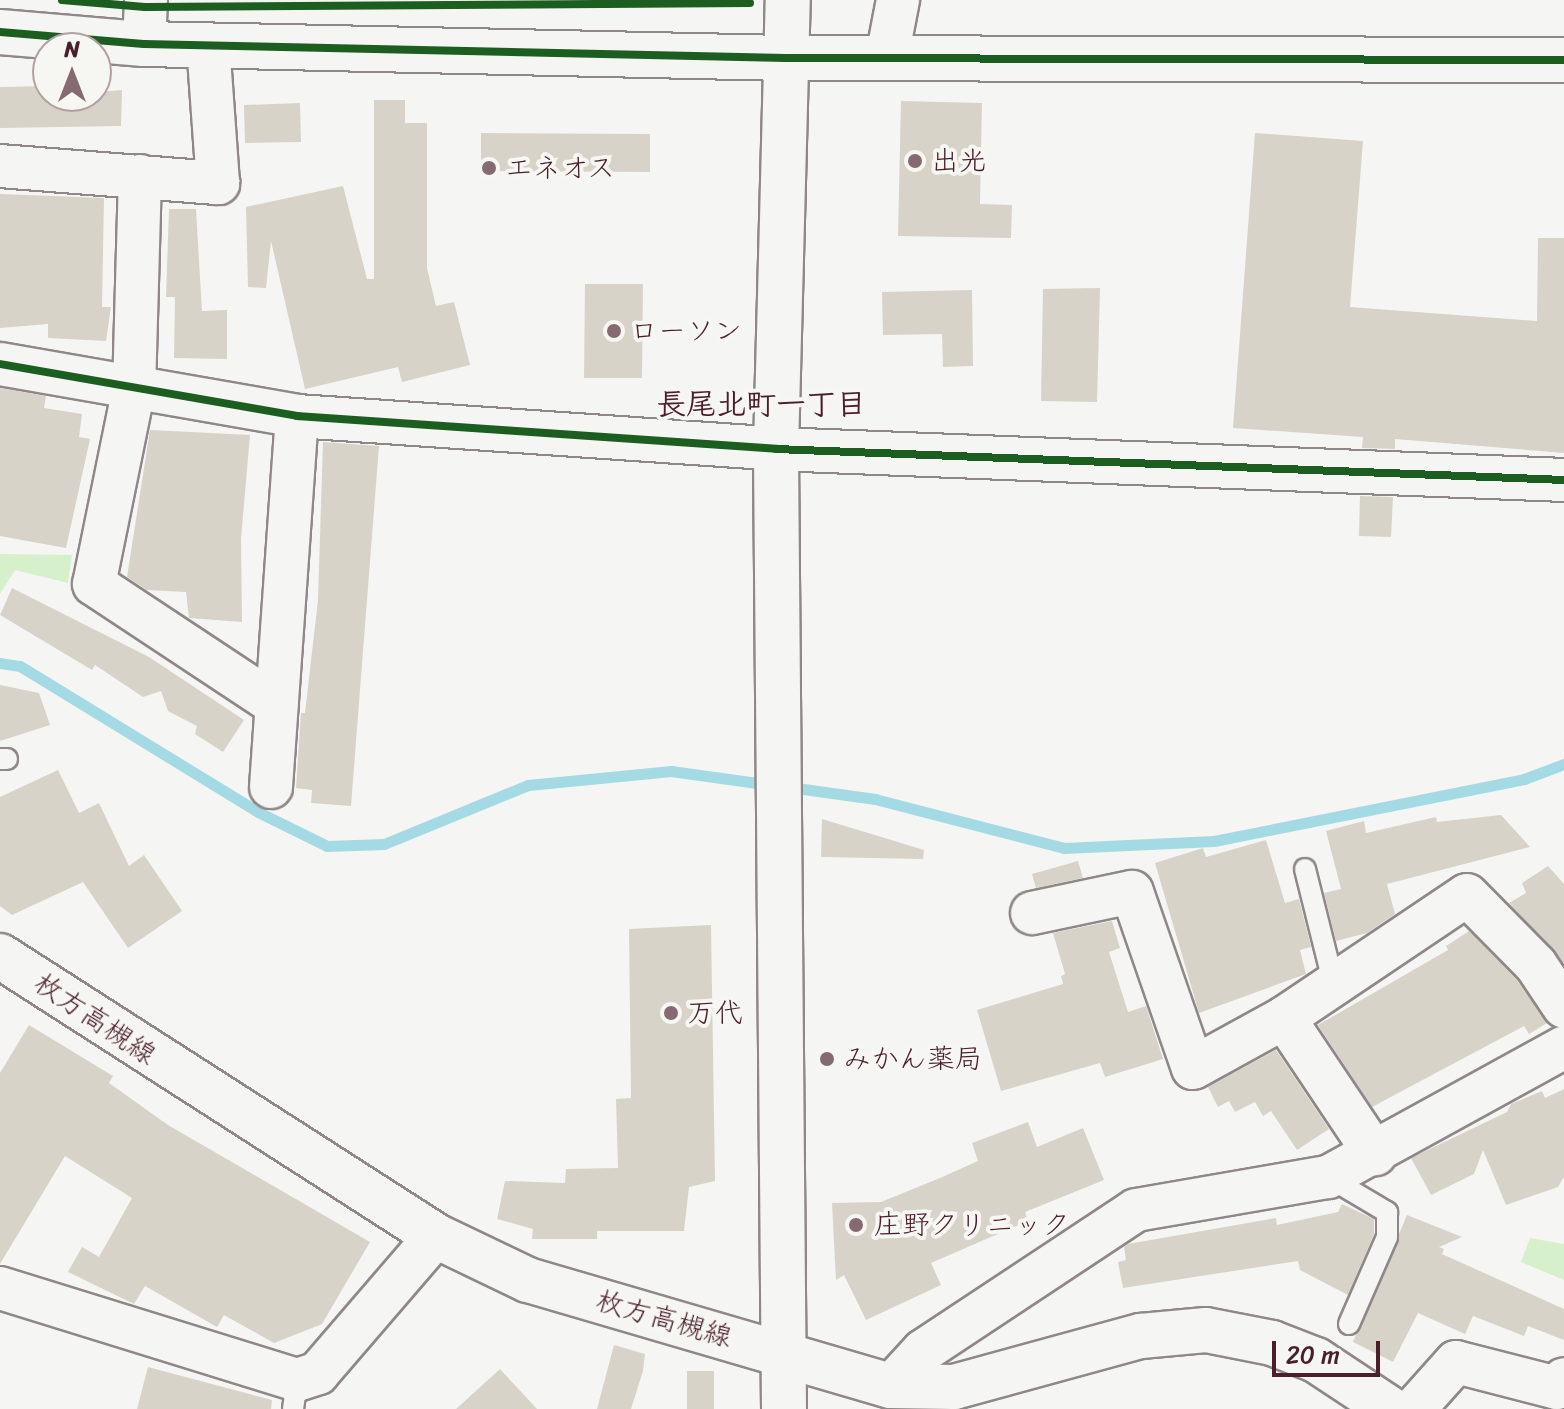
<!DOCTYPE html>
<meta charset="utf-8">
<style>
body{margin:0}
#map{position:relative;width:1564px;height:1409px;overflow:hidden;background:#f5f5f3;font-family:Sriracha,"Klee One",sans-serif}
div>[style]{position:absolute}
.green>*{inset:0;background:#d6f0cb}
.stream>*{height:11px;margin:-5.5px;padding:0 5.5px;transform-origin:5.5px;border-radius:5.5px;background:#a3dae4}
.building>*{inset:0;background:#d8d3c9}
.roads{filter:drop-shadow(2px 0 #8f8788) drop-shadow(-2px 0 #8f8788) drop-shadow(0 2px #8f8788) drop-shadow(0 -2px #8f8788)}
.lane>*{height:20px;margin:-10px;padding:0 10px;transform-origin:10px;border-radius:10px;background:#f5f5f3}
.street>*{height:42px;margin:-21px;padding:0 21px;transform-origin:21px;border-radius:21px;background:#f5f5f3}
.secondary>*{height:44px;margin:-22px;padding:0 22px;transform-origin:22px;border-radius:22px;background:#f5f5f3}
.primary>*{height:44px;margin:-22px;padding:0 22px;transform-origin:22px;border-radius:22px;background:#f5f5f3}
.cycleway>*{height:8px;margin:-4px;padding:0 4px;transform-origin:4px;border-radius:4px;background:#1b5e20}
.dots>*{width:22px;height:22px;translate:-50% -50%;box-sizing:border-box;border:4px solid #f6f6f2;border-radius:50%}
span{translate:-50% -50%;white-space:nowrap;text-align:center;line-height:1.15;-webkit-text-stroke:8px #f6f6f2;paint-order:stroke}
.poi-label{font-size:28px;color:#4a1f2b}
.left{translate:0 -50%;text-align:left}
.street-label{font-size:28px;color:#4a1f2b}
.neighbourhood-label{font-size:30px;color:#4a1f2b;font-weight:700}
.north{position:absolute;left:32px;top:32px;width:80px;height:80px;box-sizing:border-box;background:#f6f6f2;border:2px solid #b1a0a2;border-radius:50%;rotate:0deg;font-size:22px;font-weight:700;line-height:32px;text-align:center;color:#4a1f2b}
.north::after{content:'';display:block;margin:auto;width:28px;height:36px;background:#866a71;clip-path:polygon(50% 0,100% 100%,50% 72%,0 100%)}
.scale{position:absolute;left:1272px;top:1341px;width:108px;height:36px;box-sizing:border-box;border:4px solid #4a1f2b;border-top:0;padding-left:10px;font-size:24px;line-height:28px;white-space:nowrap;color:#4a1f2b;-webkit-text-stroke:6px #f6f6f2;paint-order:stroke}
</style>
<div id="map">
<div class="green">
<div style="clip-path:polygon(0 554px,72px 555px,68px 583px,15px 570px,0 594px)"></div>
<div style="clip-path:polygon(1530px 1238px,1564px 1244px,1564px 1280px,1521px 1262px)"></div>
</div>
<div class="stream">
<div style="left:0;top:663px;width:20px;rotate:9deg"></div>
<div style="left:20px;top:666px;width:279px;rotate:31.5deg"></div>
<div style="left:258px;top:812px;width:77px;rotate:26.2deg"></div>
<div style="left:327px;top:846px;width:57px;rotate:-2deg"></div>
<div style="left:384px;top:844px;width:156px;rotate:-22.3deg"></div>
<div style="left:528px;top:785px;width:144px;rotate:-5.6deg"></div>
<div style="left:671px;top:771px;width:102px;rotate:7.9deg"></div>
<div style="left:789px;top:787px;width:87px;rotate:7.9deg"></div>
<div style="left:875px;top:799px;width:195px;rotate:14.5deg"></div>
<div style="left:1064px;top:848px;width:150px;rotate:-2.7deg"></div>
<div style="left:1214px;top:841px;width:316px;rotate:-11.3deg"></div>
<div style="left:1524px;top:779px;width:43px;rotate:-20.6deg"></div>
</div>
<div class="building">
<div style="clip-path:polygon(48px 86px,48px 96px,122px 90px,121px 126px,0 128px,0 87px)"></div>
<div style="clip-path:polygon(374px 100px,405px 100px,405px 123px,427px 123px,427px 268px,436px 306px,454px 302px,470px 365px,402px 382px,398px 367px,305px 389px,271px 241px,266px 288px,248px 287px,246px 207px,343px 186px,367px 279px,374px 279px)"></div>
<div style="clip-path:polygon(901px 101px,982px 103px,980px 204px,1012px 205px,1011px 238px,898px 236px)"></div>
<div style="clip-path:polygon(300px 103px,301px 142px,245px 143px,244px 105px)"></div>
<div style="clip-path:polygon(481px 133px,650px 134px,650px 172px,481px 171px)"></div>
<div style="clip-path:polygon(1255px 133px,1363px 141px,1350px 307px,1537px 321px,1538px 238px,1564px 238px,1564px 453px,1395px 439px,1395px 449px,1362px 448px,1363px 437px,1233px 428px)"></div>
<div style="clip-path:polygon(0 194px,104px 198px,102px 307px,111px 307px,106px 341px,48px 338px,48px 324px,0 328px)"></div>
<div style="clip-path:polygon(169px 209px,196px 209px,202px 311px,227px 310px,227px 359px,174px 358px,175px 297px,166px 297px)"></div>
<div style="clip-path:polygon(585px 284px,643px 284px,642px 378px,584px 378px)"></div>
<div style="clip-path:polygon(1100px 288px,1097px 402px,1041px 401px,1043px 289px)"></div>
<div style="clip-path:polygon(972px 290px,973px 366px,943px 367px,942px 334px,883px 335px,882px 292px)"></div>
<div style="clip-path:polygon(0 388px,46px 396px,44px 408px,82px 414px,79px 437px,90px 439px,66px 548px,0 536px)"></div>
<div style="clip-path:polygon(150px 430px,250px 435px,241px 539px,242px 622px,189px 618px,186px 592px,147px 590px,127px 577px)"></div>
<div style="clip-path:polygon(323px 442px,379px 446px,351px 806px,311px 803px,312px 790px,296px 788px,301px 713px,305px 713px,318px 600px)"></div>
<div style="clip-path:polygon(1360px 496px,1393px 497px,1391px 537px,1359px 536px)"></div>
<div style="clip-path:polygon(12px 588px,149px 657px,244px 720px,223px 752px,195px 734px,197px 726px,168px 711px,161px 691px,143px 697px,95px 665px,92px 670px,0 615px)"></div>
<div style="clip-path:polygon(0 685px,39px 693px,50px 725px,0 741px)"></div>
<div style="clip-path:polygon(58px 770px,79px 813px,99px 803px,129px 866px,144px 855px,182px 911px,128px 948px,83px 882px,12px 915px,0 906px,0 797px)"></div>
<div style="clip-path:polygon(1501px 815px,1530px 847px,1387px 884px,1395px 914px,1367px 933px,1336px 941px,1324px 893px,1341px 889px,1326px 831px,1364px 821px,1366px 833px,1436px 817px,1437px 822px)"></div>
<div style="clip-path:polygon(822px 819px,924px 850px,923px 859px,821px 857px)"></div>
<div style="clip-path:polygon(1266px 840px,1285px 903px,1299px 899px,1311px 947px,1300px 950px,1306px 974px,1199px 1013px,1155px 863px,1203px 848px,1206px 857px)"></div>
<div style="clip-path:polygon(1078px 861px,1083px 878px,1036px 888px,1032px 874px)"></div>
<div style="clip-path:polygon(1548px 866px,1564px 884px,1564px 964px,1509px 903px,1526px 893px,1522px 883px)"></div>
<div style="clip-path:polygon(1112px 921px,1120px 948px,1109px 952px,1128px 1012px,1146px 1006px,1163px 1059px,1105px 1077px,1100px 1063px,1001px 1091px,977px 1010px,1063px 984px,1061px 976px,1065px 974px,1053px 933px)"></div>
<div style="clip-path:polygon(711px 925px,715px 1181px,689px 1187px,684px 1231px,597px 1231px,597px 1239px,532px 1239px,533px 1229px,497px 1219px,505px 1181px,565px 1183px,566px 1169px,618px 1168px,616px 1099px,631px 1098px,629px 929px)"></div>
<div style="clip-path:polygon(1469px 931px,1517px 980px,1547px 1023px,1529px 1034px,1524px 1026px,1372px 1107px,1318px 1025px,1448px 950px,1446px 946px)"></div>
<div style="clip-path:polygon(29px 1025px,113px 1076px,109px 1083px,168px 1125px,370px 1242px,322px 1324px,274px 1343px,224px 1315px,217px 1327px,145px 1286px,134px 1304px,68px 1272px,82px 1247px,99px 1257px,132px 1198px,65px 1156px,0 1264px,0 1073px)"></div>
<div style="clip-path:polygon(1276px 1050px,1329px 1129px,1297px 1150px,1271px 1111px,1263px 1116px,1255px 1102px,1235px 1112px,1229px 1101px,1218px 1107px,1208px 1087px)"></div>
<div style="clip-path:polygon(1564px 1089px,1564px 1177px,1558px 1187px,1506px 1205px,1483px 1150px,1474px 1174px,1431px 1195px,1411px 1158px,1507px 1112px,1511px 1104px,1542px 1091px,1545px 1098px)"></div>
<div style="clip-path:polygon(1028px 1122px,1037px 1147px,1083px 1128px,1104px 1180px,1025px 1212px,1028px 1221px,931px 1263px,941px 1285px,866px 1320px,844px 1275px,836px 1280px,832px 1203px,881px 1202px,940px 1178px,978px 1161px,972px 1143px)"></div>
<div style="clip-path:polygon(1342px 1204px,1374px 1219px,1374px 1234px,1348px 1295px,1300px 1270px,1298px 1261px,1123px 1288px,1118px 1262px,1126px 1260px,1124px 1247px,1128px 1244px,1276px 1218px,1277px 1225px,1338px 1212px)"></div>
<div style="clip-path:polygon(1407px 1215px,1462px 1237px,1439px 1247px,1444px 1249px,1442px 1254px,1564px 1309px,1564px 1340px,1528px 1326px,1524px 1336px,1473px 1316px,1465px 1334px,1418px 1313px,1393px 1362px,1353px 1342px)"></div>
<div style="clip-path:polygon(614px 1345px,645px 1354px,643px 1371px,631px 1409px,597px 1409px)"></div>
<div style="clip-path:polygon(148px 1367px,272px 1400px,271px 1409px,137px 1409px)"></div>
<div style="clip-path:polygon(500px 1369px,537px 1409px,456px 1409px)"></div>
<div style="clip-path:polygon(687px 1371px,714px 1371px,714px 1409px,687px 1409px)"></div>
</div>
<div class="roads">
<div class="lane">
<div style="left:0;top:759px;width:7px"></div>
<div style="left:1305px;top:869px;width:120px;rotate:76deg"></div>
<div style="left:1328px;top:1177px;width:69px;rotate:30.7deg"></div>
<div style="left:1387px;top:1212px;width:25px;rotate:90deg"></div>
<div style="left:1387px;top:1237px;width:95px;rotate:113.6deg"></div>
<div style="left:293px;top:1409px;width:29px;rotate:-82deg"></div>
</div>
<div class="street">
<div style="left:144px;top:44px;width:44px;rotate:-87.4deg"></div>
<div style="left:887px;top:57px;width:58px;rotate:-79.1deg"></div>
<div style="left:0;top:166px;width:219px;rotate:4.5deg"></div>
<div style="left:218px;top:183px;width:138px;rotate:-94.1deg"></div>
<div style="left:140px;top:176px;width:212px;rotate:91.6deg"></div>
<div style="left:134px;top:388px;width:200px;rotate:101.5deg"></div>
<div style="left:94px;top:584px;width:219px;rotate:33.5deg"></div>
<div style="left:0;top:364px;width:302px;rotate:9.9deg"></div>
<div style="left:297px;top:416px;width:480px;rotate:3.9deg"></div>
<div style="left:776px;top:449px;width:789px;rotate:2.25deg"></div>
<div style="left:271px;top:787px;width:372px;rotate:-86deg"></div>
<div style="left:1032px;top:913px;width:102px;rotate:-11.9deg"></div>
<div style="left:1132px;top:892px;width:186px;rotate:70.9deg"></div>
<div style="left:1193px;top:1068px;width:104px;rotate:-28.8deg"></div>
<div style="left:1284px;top:1018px;width:220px;rotate:-33.9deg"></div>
<div style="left:1467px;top:895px;width:98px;rotate:45.4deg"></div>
<div style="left:1536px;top:965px;width:50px;rotate:56.3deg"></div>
<div style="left:1284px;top:1018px;width:164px;rotate:56.2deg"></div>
<div style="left:0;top:1288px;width:311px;rotate:17.2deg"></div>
<div style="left:297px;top:1380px;width:22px;rotate:-18deg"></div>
<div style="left:318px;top:1373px;width:181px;rotate:-49.3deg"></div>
<div style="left:891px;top:1386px;width:47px;rotate:-47.6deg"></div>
<div style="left:923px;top:1351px;width:255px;rotate:-33.5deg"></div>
<div style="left:1136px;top:1210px;width:195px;rotate:-9.8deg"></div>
<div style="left:1328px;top:1177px;width:269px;rotate:-28.8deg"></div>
<div style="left:1414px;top:1409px;width:63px;rotate:-48.2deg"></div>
<div style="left:1456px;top:1362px;width:104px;rotate:14.4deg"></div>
<div style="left:1557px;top:1388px;width:11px;rotate:-52deg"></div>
</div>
<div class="secondary">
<div style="left:0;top:32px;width:144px;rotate:4.8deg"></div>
<div style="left:144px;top:44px;width:642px;rotate:1.25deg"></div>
<div style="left:786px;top:58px;width:778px;rotate:0.15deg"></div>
<div style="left:784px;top:1409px;width:960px;rotate:-90.48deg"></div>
<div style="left:776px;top:449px;width:449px;rotate:-88.5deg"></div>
</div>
<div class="primary">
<div style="left:0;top:956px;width:518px;rotate:32.71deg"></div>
<div style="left:436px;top:1236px;width:102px;rotate:25.6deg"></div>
<div style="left:528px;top:1280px;width:378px;rotate:16.3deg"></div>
<div style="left:891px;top:1386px;width:63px;rotate:0.9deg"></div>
<div style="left:954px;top:1387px;width:194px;rotate:-15.3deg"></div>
<div style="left:1141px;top:1336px;width:65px;rotate:-5.3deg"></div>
<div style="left:1206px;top:1330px;width:67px;rotate:11.1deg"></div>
<div style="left:1272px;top:1343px;width:47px;rotate:21.1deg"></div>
<div style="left:1316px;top:1360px;width:89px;rotate:33.5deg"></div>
</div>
</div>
<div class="cycleway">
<div style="left:62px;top:0;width:83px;rotate:4.8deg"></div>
<div style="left:145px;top:7px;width:605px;rotate:-0.38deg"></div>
<div style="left:0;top:32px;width:144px;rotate:4.8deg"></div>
<div style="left:144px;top:44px;width:642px;rotate:1.25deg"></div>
<div style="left:786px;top:58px;width:778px;rotate:0.15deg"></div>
<div style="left:0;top:364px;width:302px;rotate:9.9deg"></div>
<div style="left:297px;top:416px;width:480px;rotate:3.9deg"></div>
<div style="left:776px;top:449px;width:789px;rotate:2.25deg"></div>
</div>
<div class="dots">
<div style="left:915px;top:161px;background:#866a71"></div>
<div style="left:489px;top:168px;background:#866a71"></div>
<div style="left:614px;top:331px;background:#866a71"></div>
<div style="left:671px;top:1013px;background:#866a71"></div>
<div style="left:827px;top:1059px;background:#866a71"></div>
<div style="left:856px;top:1225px;background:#866a71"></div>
</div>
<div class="poi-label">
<span class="left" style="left:931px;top:161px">出光</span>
<span class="left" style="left:505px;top:168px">エネオス</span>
<span class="left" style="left:630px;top:331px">ローソン</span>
<span class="left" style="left:687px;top:1013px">万代</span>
<span class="left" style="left:843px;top:1059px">みかん薬局</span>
<span class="left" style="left:874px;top:1225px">庄野クリニック</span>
</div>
<div class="street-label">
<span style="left:95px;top:1019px;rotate:34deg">枚方高槻線</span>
<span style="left:664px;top:1319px;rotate:16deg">枚方高槻線</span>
</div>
<div class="neighbourhood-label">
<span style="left:761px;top:404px">長尾北町一丁目</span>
</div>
<div class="north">N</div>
<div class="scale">20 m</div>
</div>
